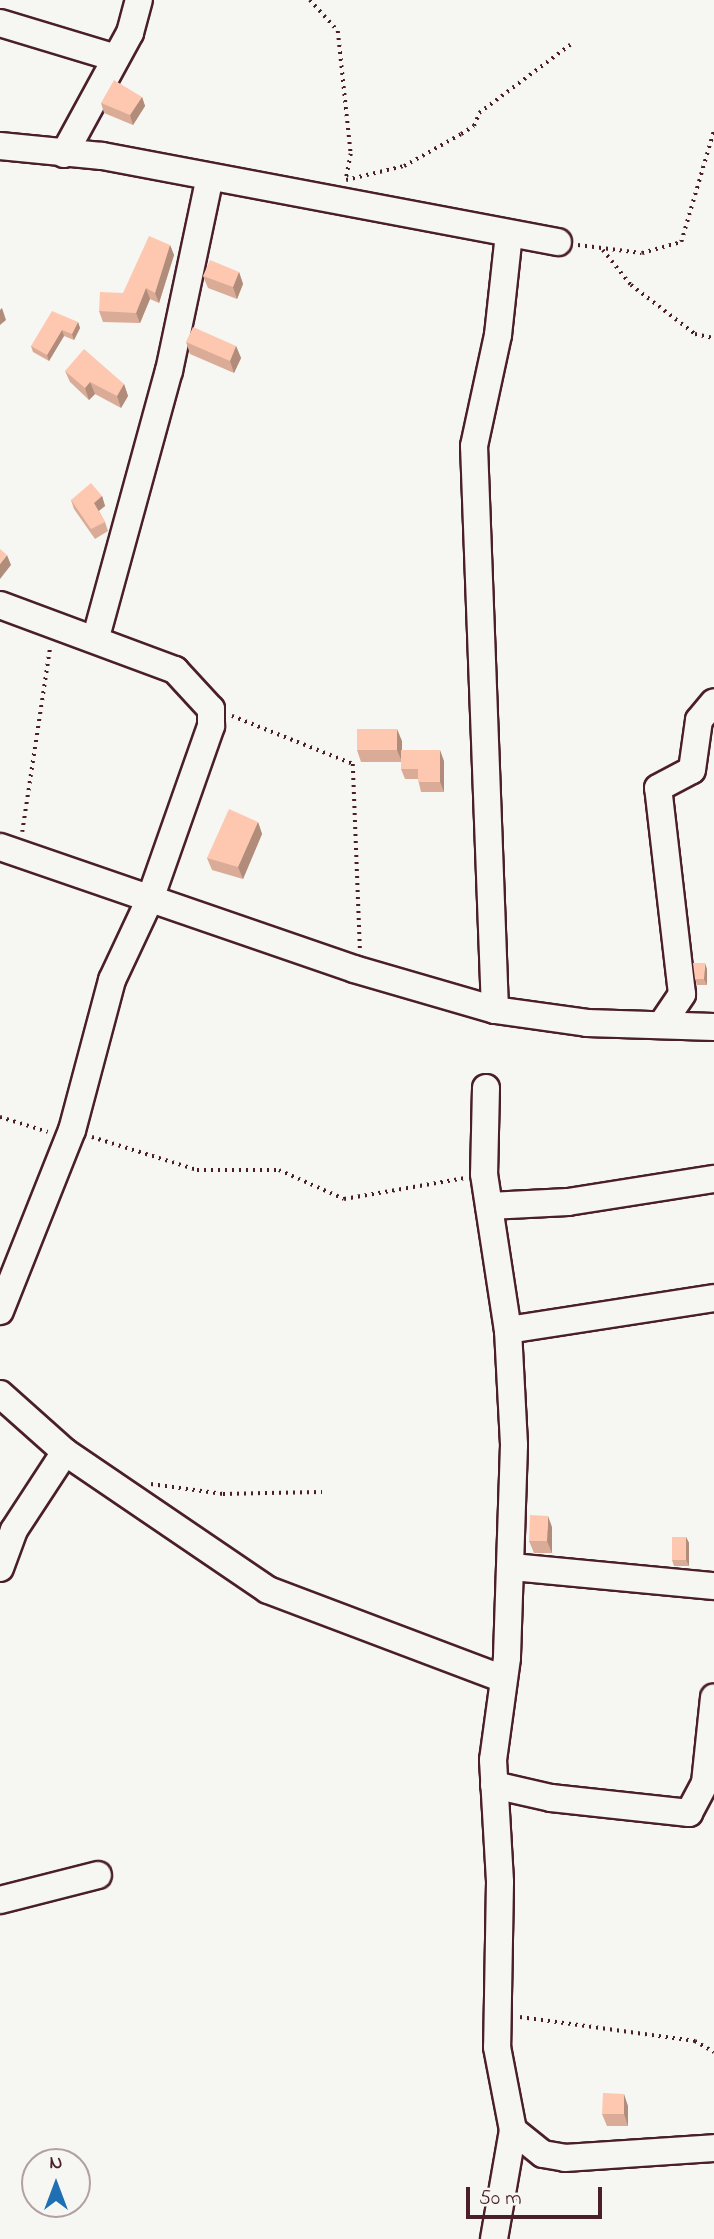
<!DOCTYPE html>
<style>
body{margin:0}
#map{position:relative;width:714px;height:2239px;overflow:hidden;background:#f6f6f2;font-family:"Indie Flower",sans-serif}
div>[style]{position:absolute}
.path>*{height:3.5px;margin-top:-1.75px;transform-origin:0;background:repeating-linear-gradient(90deg,#4a1f2b 0 2px,transparent 0 7px)}
.roads{filter:drop-shadow(2px 0 #4a1f2b) drop-shadow(-2px 0 #4a1f2b) drop-shadow(0 2px #4a1f2b) drop-shadow(0 -2px #4a1f2b)}
.minor>*{height:26px;margin:-13px;padding:0 13px;transform-origin:13px;border-radius:13px;background:#f6f6f2}
.wall>*{inset:0;background:#daac97}
.shaded-wall>*{inset:0;background:#b28c7b}
.building>*{inset:0;background:#fec8b0}
span{translate:-50% -50%;white-space:nowrap;text-align:center;line-height:1.15;-webkit-text-stroke:5px #f6f6f2;paint-order:stroke}
.north{position:absolute;left:21px;top:2148px;width:70px;height:70px;box-sizing:border-box;background:#f6f6f2;border:2px solid #b1a0a2;border-radius:50%;rotate:0deg;font-size:19px;font-weight:700;line-height:28px;text-align:center;color:#4a1f2b}
.north::after{content:'';display:block;margin:auto;width:24px;height:32px;background:#1f6fb2;clip-path:polygon(50% 0,100% 100%,50% 72%,0 100%)}
.scale{position:absolute;left:466px;top:2187px;width:136px;height:32px;box-sizing:border-box;border:4px solid #4a1f2b;border-top:0;padding-left:9px;font-size:21px;line-height:24px;white-space:nowrap;color:#4a1f2b;-webkit-text-stroke:5px #f6f6f2;paint-order:stroke}
</style>
<div id="map">
<div class="path">
<div style="left:310px;top:0;width:42px;rotate:47.9deg"></div>
<div style="left:338px;top:31px;width:124px;rotate:84deg"></div>
<div style="left:351px;top:154px;width:26px;rotate:101deg"></div>
<div style="left:346px;top:180px;width:60px;rotate:-13.6deg"></div>
<div style="left:404px;top:166px;width:65px;rotate:-29.3deg"></div>
<div style="left:461px;top:134px;width:15px;rotate:-32deg"></div>
<div style="left:474px;top:126px;width:14px;rotate:-69deg"></div>
<div style="left:479px;top:113px;width:114px;rotate:-36.8deg"></div>
<div style="left:578px;top:245px;width:64px;rotate:7.1deg"></div>
<div style="left:642px;top:253px;width:41px;rotate:-15.8deg"></div>
<div style="left:681px;top:242px;width:117px;rotate:-73.6deg"></div>
<div style="left:603px;top:250px;width:45px;rotate:51.3deg"></div>
<div style="left:631px;top:285px;width:81px;rotate:37.4deg"></div>
<div style="left:695px;top:334px;width:19px;rotate:12deg"></div>
<div style="left:232px;top:716px;width:130px;rotate:21.6deg"></div>
<div style="left:353px;top:764px;width:186px;rotate:87.8deg"></div>
<div style="left:22px;top:832px;width:188px;rotate:-81.4deg"></div>
<div style="left:0;top:1117px;width:50px;rotate:17.4deg"></div>
<div style="left:92px;top:1137px;width:110px;rotate:17.4deg"></div>
<div style="left:197px;top:1170px;width:82px"></div>
<div style="left:279px;top:1170px;width:71px;rotate:24deg"></div>
<div style="left:344px;top:1199px;width:123px;rotate:-9.8deg"></div>
<div style="left:151px;top:1484px;width:73px;rotate:7.9deg"></div>
<div style="left:223px;top:1494px;width:99px;rotate:-1.2deg"></div>
<div style="left:520px;top:2017px;width:177px;rotate:7.8deg"></div>
<div style="left:695px;top:2041px;width:22px;rotate:30deg"></div>
</div>
<div class="roads">
<div class="minor">
<div style="left:0;top:23px;width:121px;rotate:16.8deg"></div>
<div style="left:0;top:146px;width:102px;rotate:5.6deg"></div>
<div style="left:102px;top:156px;width:464px;rotate:10.7deg"></div>
<div style="left:64px;top:154px;width:138px;rotate:-61.4deg"></div>
<div style="left:130px;top:33px;width:34px;rotate:-75deg"></div>
<div style="left:0;top:605px;width:187px;rotate:20.4deg"></div>
<div style="left:175px;top:670px;width:53px;rotate:47.3deg"></div>
<div style="left:211px;top:709px;width:17px;rotate:90deg"></div>
<div style="left:211px;top:726px;width:183px;rotate:109.4deg"></div>
<div style="left:150px;top:899px;width:89px;rotate:115.1deg"></div>
<div style="left:112px;top:980px;width:155px;rotate:104.9deg"></div>
<div style="left:72px;top:1130px;width:195px;rotate:111.7deg"></div>
<div style="left:96px;top:637px;width:276px;rotate:-74.7deg"></div>
<div style="left:169px;top:371px;width:198px;rotate:-78.1deg"></div>
<div style="left:0;top:847px;width:374px;rotate:19deg"></div>
<div style="left:354px;top:969px;width:147px;rotate:16.2deg"></div>
<div style="left:495px;top:1010px;width:93px;rotate:8deg"></div>
<div style="left:587px;top:1023px;width:127px;rotate:1.8deg"></div>
<div style="left:495px;top:1010px;width:564px;rotate:-92.13deg"></div>
<div style="left:474px;top:446px;width:114px;rotate:-77.8deg"></div>
<div style="left:498px;top:335px;width:102px;rotate:-83.8deg"></div>
<div style="left:662px;top:1024px;width:36px;rotate:-56deg"></div>
<div style="left:682px;top:994px;width:207px;rotate:-96.6deg"></div>
<div style="left:658px;top:788px;width:38px;rotate:-28deg"></div>
<div style="left:692px;top:770px;width:50px;rotate:-82deg"></div>
<div style="left:699px;top:720px;width:23px;rotate:-50deg"></div>
<div style="left:486px;top:1088px;width:86px;rotate:91.3deg"></div>
<div style="left:484px;top:1174px;width:158px;rotate:81.3deg"></div>
<div style="left:508px;top:1330px;width:115px;rotate:87deg"></div>
<div style="left:514px;top:1445px;width:213px;rotate:91.9deg"></div>
<div style="left:507px;top:1658px;width:103px;rotate:97.8deg"></div>
<div style="left:493px;top:1760px;width:122px;rotate:86.7deg"></div>
<div style="left:500px;top:1882px;width:165px;rotate:91deg"></div>
<div style="left:497px;top:2047px;width:85px;rotate:79.1deg"></div>
<div style="left:513px;top:2130px;width:38px;rotate:39deg"></div>
<div style="left:543px;top:2154px;width:22px;rotate:10deg"></div>
<div style="left:565px;top:2158px;width:149px;rotate:-3.8deg"></div>
<div style="left:489px;top:1206px;width:79px;rotate:-2.9deg"></div>
<div style="left:568px;top:1202px;width:148px;rotate:-9deg"></div>
<div style="left:508px;top:1330px;width:208px;rotate:-8.8deg"></div>
<div style="left:0;top:1394px;width:87px;rotate:41.7deg"></div>
<div style="left:65px;top:1452px;width:245px;rotate:34.2deg"></div>
<div style="left:268px;top:1590px;width:249px;rotate:20.7deg"></div>
<div style="left:512px;top:1567px;width:203px;rotate:5.4deg"></div>
<div style="left:0;top:1568px;width:40px;rotate:-69.8deg"></div>
<div style="left:14px;top:1530px;width:93px;rotate:-56.8deg"></div>
<div style="left:494px;top:1785px;width:58px;rotate:12.8deg"></div>
<div style="left:551px;top:1798px;width:139px;rotate:6.2deg"></div>
<div style="left:689px;top:1813px;width:34px;rotate:-62deg"></div>
<div style="left:705px;top:1783px;width:86px;rotate:-84deg"></div>
<div style="left:0;top:1900px;width:101px;rotate:-14.3deg"></div>
<div style="left:494px;top:2239px;width:111px;rotate:-80.1deg"></div>
</div>
</div>
<div class="wall">
<div style="clip-path:polygon(142px 97px,145px 106px,133px 125px,104px 113px,101px 103px)"></div>
<div style="clip-path:polygon(170px 245px,174px 255px,159px 303px,150px 299px,140px 323px,103px 322px,99px 311px,123px 293px)"></div>
<div style="clip-path:polygon(239px 272px,243px 284px,237px 299px,208px 288px,203px 276px)"></div>
<div style="clip-path:polygon(78px 322px,80px 328px,74px 340px,64px 336px,49px 361px,33px 352px,31px 346px)"></div>
<div style="clip-path:polygon(186px 342px,236px 346px,241px 358px,234px 373px,190px 354px)"></div>
<div style="clip-path:polygon(65px 371px,124px 384px,128px 396px,121px 408px,95px 394px,89px 400px,70px 382px)"></div>
<div style="clip-path:polygon(102px 496px,105px 506px,99px 511px,105px 522px,108px 531px,95px 539px,74px 509px,71px 500px)"></div>
<div style="clip-path:polygon(402px 741px,402px 750px,444px 761px,444px 792px,421px 792px,418px 779px,405px 779px,401px 769px,401px 762px,361px 762px,357px 750px)"></div>
<div style="clip-path:polygon(258px 822px,262px 834px,243px 879px,212px 870px,207px 858px)"></div>
<div style="clip-path:polygon(707px 969px,707px 985px,697px 985px,695px 979px)"></div>
<div style="clip-path:polygon(552px 1527px,552px 1553px,534px 1553px,529px 1541px)"></div>
<div style="clip-path:polygon(686px 1537px,689px 1543px,689px 1566px,674px 1566px,672px 1560px)"></div>
<div style="clip-path:polygon(628px 2106px,628px 2126px,607px 2126px,602px 2114px)"></div>
</div>
<div class="shaded-wall">
<div style="clip-path:polygon(142px 97px,145px 106px,133px 125px,130px 115px)"></div>
<div style="clip-path:polygon(170px 245px,174px 255px,159px 303px,155px 293px)"></div>
<div style="clip-path:polygon(239px 272px,243px 284px,237px 299px,233px 287px)"></div>
<div style="clip-path:polygon(146px 288px,150px 299px,140px 323px,136px 313px)"></div>
<div style="clip-path:polygon(2px 308px,6px 320px,0 325px,0 310px)"></div>
<div style="clip-path:polygon(78px 322px,80px 328px,74px 340px,72px 334px)"></div>
<div style="clip-path:polygon(62px 330px,64px 336px,49px 361px,47px 355px)"></div>
<div style="clip-path:polygon(236px 346px,241px 358px,234px 373px,230px 361px)"></div>
<div style="clip-path:polygon(90px 382px,95px 394px,89px 400px,85px 388px)"></div>
<div style="clip-path:polygon(124px 384px,128px 396px,121px 408px,117px 396px)"></div>
<div style="clip-path:polygon(102px 496px,105px 506px,97px 512px,94px 503px)"></div>
<div style="clip-path:polygon(7px 555px,11px 565px,0 579px,0 564px)"></div>
<div style="clip-path:polygon(397px 729px,402px 741px,402px 762px,397px 750px)"></div>
<div style="clip-path:polygon(440px 750px,444px 761px,444px 792px,440px 782px)"></div>
<div style="clip-path:polygon(258px 822px,262px 834px,243px 879px,238px 867px)"></div>
<div style="clip-path:polygon(705px 963px,707px 969px,707px 985px,704px 979px)"></div>
<div style="clip-path:polygon(548px 1516px,552px 1527px,552px 1553px,547px 1541px)"></div>
<div style="clip-path:polygon(686px 1537px,689px 1543px,689px 1566px,686px 1560px)"></div>
<div style="clip-path:polygon(624px 2094px,628px 2106px,628px 2126px,624px 2114px)"></div>
</div>
<div class="building">
<div style="clip-path:polygon(114px 80px,142px 97px,130px 115px,101px 103px)"></div>
<div style="clip-path:polygon(149px 236px,170px 245px,155px 293px,146px 288px,136px 313px,99px 311px,100px 292px,123px 293px)"></div>
<div style="clip-path:polygon(210px 260px,239px 272px,233px 287px,203px 276px)"></div>
<div style="clip-path:polygon(52px 311px,78px 322px,72px 334px,62px 330px,47px 355px,31px 346px)"></div>
<div style="clip-path:polygon(193px 327px,236px 346px,230px 361px,186px 342px)"></div>
<div style="clip-path:polygon(84px 349px,124px 384px,117px 396px,90px 382px,85px 388px,65px 371px)"></div>
<div style="clip-path:polygon(91px 483px,102px 496px,94px 503px,105px 522px,91px 529px,71px 500px)"></div>
<div style="clip-path:polygon(0 549px,7px 555px,0 564px)"></div>
<div style="clip-path:polygon(357px 729px,397px 729px,397px 750px,357px 750px)"></div>
<div style="clip-path:polygon(401px 750px,440px 750px,440px 782px,418px 782px,418px 769px,401px 769px)"></div>
<div style="clip-path:polygon(229px 809px,258px 822px,238px 867px,207px 858px)"></div>
<div style="clip-path:polygon(693px 963px,705px 963px,704px 979px,695px 979px)"></div>
<div style="clip-path:polygon(530px 1515px,548px 1516px,547px 1541px,529px 1541px)"></div>
<div style="clip-path:polygon(672px 1537px,686px 1537px,686px 1560px,672px 1560px)"></div>
<div style="clip-path:polygon(603px 2093px,624px 2094px,624px 2114px,602px 2114px)"></div>
</div>
<div class="north">N</div>
<div class="scale">50 m</div>
</div>
